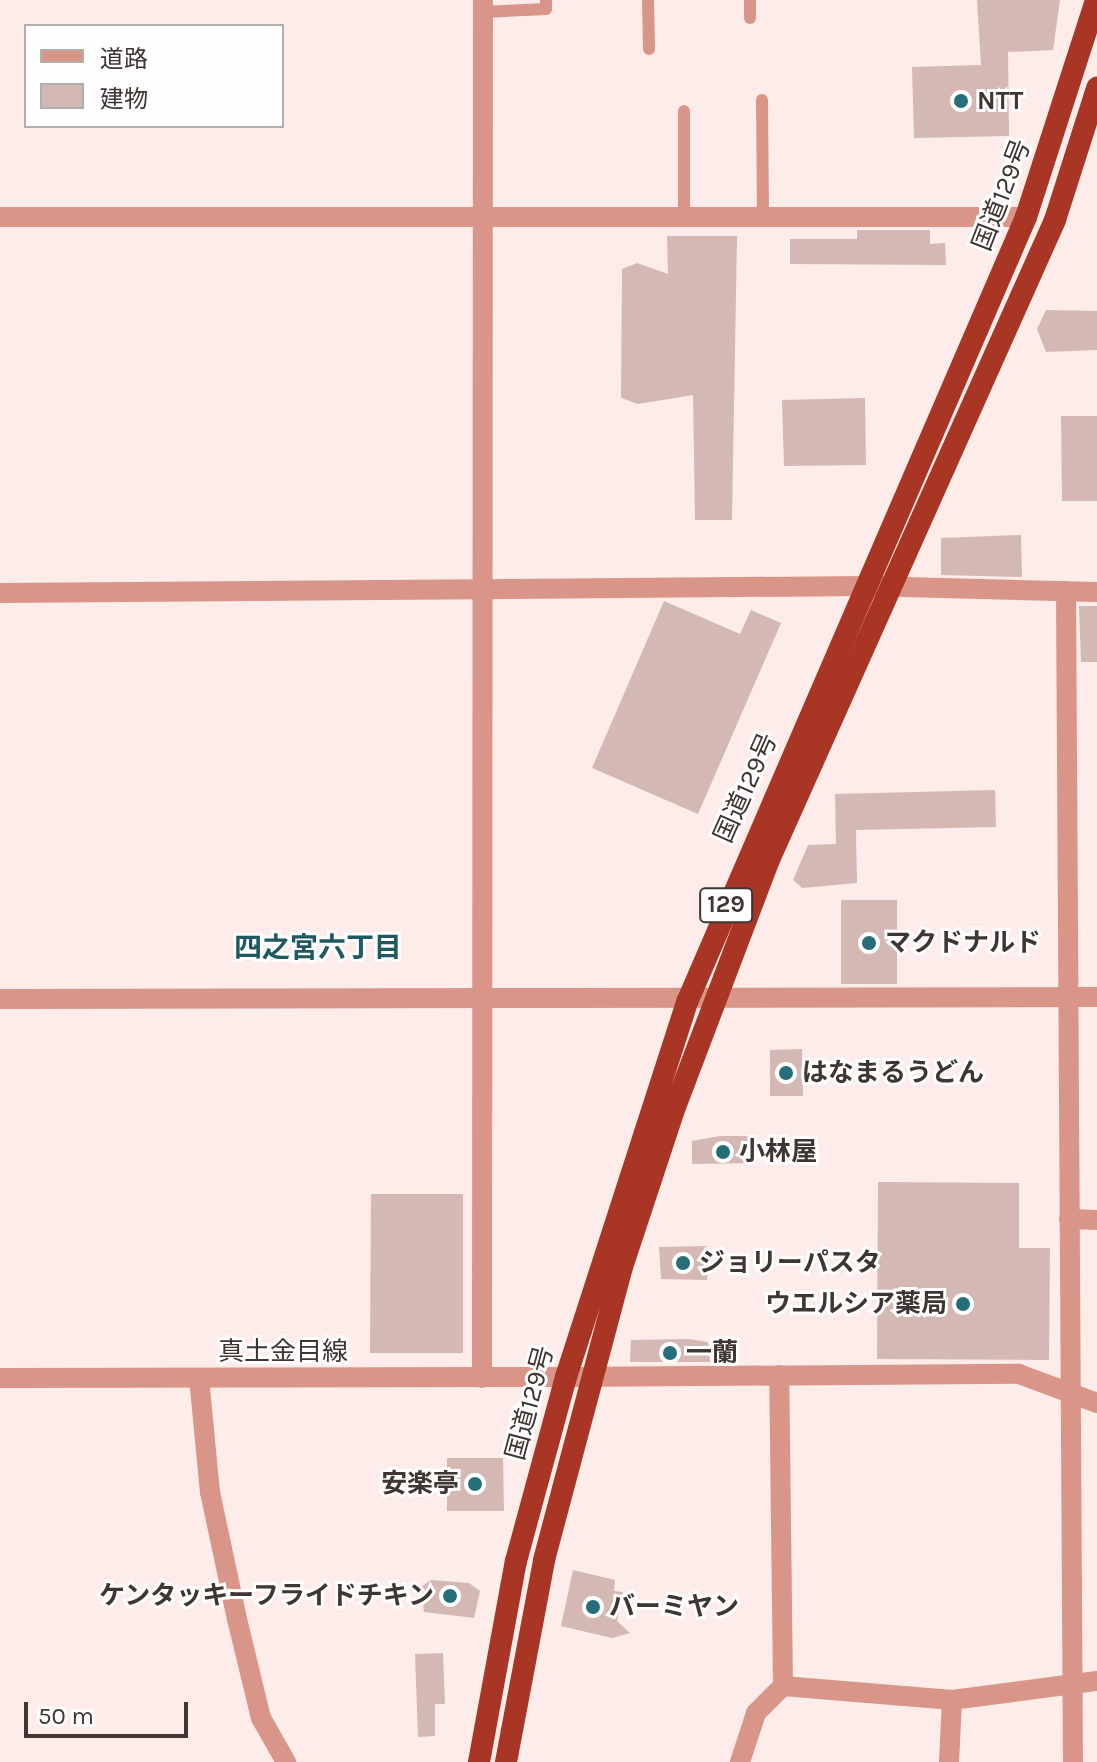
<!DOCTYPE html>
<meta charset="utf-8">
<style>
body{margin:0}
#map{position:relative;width:1097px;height:1762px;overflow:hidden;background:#fdece9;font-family:Karla,"Noto Sans JP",sans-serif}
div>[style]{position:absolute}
.building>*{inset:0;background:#d3b8b3}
.service>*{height:12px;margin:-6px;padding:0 6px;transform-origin:6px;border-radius:6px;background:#d99588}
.minor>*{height:20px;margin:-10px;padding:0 10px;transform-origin:10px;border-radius:10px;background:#d99588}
.tertiary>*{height:20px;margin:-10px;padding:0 10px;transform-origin:10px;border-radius:10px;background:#d99588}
.trunk>*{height:22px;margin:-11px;padding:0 11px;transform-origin:11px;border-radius:11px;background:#a93524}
.dots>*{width:22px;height:22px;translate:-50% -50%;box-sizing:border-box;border:4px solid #fefefe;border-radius:50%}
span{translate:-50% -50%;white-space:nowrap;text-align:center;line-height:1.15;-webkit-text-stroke:6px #fefefe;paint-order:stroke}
.shield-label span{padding:2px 6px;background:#fefefe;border:2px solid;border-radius:6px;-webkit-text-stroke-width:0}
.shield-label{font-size:24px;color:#3f3533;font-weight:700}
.poi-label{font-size:26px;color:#3f3533;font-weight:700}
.left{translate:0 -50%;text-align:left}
.right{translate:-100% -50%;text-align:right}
.street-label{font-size:26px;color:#3f3533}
.neighbourhood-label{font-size:28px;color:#205963;font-weight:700}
.legend{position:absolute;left:24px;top:24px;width:260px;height:104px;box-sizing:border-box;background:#fefefe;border:2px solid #b2aead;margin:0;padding:10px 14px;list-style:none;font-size:24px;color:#3f3533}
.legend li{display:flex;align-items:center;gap:16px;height:40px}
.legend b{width:40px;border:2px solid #b2aead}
.scale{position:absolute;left:24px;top:1702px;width:164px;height:36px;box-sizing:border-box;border:4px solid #3f3533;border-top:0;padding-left:10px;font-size:24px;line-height:28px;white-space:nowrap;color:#3f3533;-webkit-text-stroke:6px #fefefe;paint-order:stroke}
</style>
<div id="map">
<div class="building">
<div style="clip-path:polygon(977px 0,1060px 0,1053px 50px,1008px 52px,1009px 136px,914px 138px,912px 67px,981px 65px)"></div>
<div style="clip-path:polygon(857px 230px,930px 230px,930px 244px,945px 243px,946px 265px,790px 264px,790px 239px,857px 239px)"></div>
<div style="clip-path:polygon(667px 236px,737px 236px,732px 520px,695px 520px,693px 395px,638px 404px,621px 398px,622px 269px,637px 263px,668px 274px)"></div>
<div style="clip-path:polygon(1046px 310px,1097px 311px,1097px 350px,1046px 352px,1037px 329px)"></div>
<div style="clip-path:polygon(865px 398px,866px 465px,784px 466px,782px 400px)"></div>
<div style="clip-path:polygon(1061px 416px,1097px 416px,1097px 501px,1062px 501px)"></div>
<div style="clip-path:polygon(1021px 535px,1022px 577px,941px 575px,941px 538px)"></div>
<div style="clip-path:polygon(664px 601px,740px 634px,751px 610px,781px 623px,698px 814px,592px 768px)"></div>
<div style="clip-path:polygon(1079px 606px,1097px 606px,1097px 662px,1081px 662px)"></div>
<div style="clip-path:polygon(995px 790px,996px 827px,856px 830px,857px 883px,802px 888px,793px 880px,808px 845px,836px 844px,835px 794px)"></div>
<div style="clip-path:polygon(841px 900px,897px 900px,897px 984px,841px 984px)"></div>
<div style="clip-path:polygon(802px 1049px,803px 1096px,770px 1096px,770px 1050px)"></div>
<div style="clip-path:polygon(720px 1136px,752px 1136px,755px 1163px,692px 1164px,692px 1141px)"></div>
<div style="clip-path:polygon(878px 1182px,1019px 1183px,1019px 1248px,1050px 1248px,1049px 1360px,877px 1359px)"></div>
<div style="clip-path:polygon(371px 1194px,463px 1194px,463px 1353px,370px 1353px)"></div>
<div style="clip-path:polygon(707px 1246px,707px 1280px,661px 1279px,659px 1247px)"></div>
<div style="clip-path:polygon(689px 1339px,708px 1342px,710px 1362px,630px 1362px,631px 1340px)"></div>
<div style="clip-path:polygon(447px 1458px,503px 1458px,504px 1511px,447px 1511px)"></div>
<div style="clip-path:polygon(573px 1570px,615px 1580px,614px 1591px,623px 1592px,617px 1621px,630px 1633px,612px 1638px,561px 1626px)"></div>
<div style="clip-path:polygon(431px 1580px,469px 1583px,480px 1591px,474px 1618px,424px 1612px,421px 1587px)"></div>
<div style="clip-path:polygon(443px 1653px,445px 1704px,435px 1704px,435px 1736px,418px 1737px,415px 1654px)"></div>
</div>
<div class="service">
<div style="left:648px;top:0;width:49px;rotate:88.8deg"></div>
<div style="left:750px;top:0;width:18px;rotate:90deg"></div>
<div style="left:483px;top:12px;width:63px;rotate:-2.7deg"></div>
<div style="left:546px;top:9px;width:9px;rotate:-90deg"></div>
<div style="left:762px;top:100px;width:116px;rotate:89.5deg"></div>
<div style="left:684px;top:111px;width:104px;rotate:90deg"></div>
</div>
<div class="minor">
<div style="left:0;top:217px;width:1026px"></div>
<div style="left:1066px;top:591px;width:1171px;rotate:89.66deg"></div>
<div style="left:0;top:593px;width:866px;rotate:-0.46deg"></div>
<div style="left:866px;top:586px;width:231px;rotate:1.5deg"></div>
<div style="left:0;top:999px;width:1097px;rotate:-0.1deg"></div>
<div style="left:1069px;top:1219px;width:28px;rotate:2deg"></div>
<div style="left:566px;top:1377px;width:453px;rotate:-0.4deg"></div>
<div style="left:1019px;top:1374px;width:83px;rotate:20.4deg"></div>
<div style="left:199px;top:1378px;width:115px;rotate:84.5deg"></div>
<div style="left:210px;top:1492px;width:130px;rotate:78deg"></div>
<div style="left:237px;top:1619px;width:102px;rotate:76.4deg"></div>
<div style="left:261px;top:1718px;width:51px;rotate:60.4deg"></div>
<div style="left:482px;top:1378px;width:1378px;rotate:-89.96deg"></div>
<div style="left:783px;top:1686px;width:170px;rotate:4.7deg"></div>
<div style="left:952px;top:1700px;width:146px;rotate:-7.5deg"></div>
<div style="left:740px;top:1762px;width:52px;rotate:-71.9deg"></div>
<div style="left:756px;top:1713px;width:38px;rotate:-45deg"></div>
<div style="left:783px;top:1686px;width:311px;rotate:-90.7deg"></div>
<div style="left:949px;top:1762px;width:62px;rotate:-87.2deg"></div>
</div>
<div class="tertiary">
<div style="left:0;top:1378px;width:566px;rotate:-0.1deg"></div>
</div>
<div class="trunk">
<div style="left:479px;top:1762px;width:204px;rotate:-79.6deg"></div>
<div style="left:516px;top:1561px;width:191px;rotate:-74.8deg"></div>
<div style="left:566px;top:1377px;width:396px;rotate:-72.1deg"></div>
<div style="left:688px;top:1000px;width:853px;rotate:-66.65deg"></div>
<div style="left:1026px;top:217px;width:228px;rotate:-72.1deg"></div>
<div style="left:506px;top:1762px;width:206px;rotate:-79.3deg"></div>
<div style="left:544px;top:1560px;width:303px;rotate:-75.1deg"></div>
<div style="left:622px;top:1267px;width:169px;rotate:-71.7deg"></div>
<div style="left:675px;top:1107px;width:262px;rotate:-69.2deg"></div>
<div style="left:768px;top:862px;width:703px;rotate:-65.91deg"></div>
<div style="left:1055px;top:220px;width:139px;rotate:-72.3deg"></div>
</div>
<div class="dots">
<div style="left:961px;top:101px;background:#266e7a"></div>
<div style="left:869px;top:943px;background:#266e7a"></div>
<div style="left:786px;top:1073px;background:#266e7a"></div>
<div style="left:723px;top:1152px;background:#266e7a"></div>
<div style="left:683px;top:1263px;background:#266e7a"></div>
<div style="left:963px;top:1304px;background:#266e7a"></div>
<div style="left:670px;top:1353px;background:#266e7a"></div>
<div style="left:475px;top:1484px;background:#266e7a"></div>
<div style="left:450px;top:1596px;background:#266e7a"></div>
<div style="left:593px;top:1607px;background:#266e7a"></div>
</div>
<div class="shield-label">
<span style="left:726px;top:905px">129</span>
</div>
<div class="poi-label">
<span class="left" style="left:977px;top:101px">NTT</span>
<span class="left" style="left:885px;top:943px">マクドナルド</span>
<span class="left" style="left:802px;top:1073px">はなまるうどん</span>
<span class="left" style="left:739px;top:1152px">小林屋</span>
<span class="left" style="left:699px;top:1263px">ジョリーパスタ</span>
<span class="right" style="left:947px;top:1304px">ウエルシア薬局</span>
<span class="left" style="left:686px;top:1353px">一蘭</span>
<span class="right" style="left:459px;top:1484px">安楽亭</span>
<span class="right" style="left:434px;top:1596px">ケンタッキーフライドチキン</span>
<span class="left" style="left:609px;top:1607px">バーミヤン</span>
</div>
<div class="street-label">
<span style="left:1002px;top:195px;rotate:-69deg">国道129号</span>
<span style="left:746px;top:788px;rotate:-66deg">国道129号</span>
<span style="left:283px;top:1352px">真土金目線</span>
<span style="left:530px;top:1403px;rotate:-75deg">国道129号</span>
</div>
<div class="neighbourhood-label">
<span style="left:318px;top:948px">四之宮六丁目</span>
</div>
<ul class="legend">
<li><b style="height:10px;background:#d99588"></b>道路</li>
<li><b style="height:22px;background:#d3b8b3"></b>建物</li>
</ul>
<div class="scale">50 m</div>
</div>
